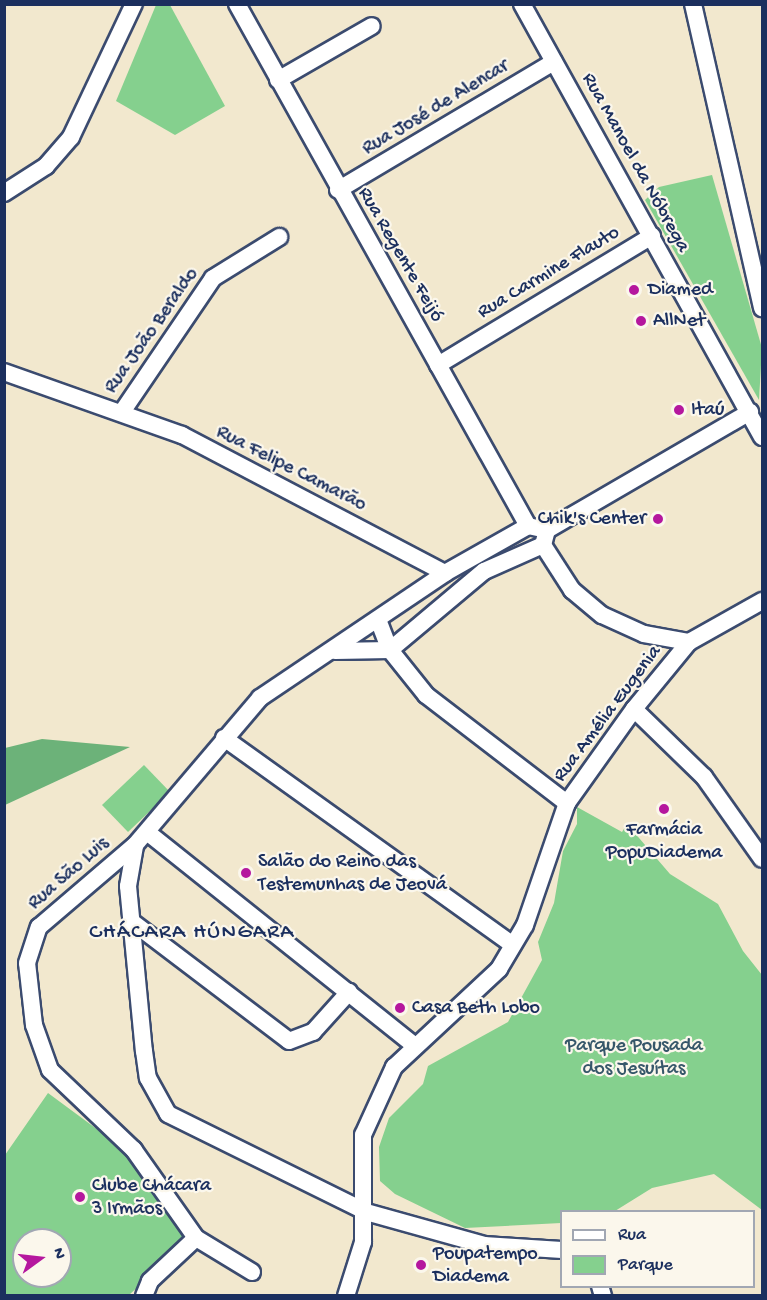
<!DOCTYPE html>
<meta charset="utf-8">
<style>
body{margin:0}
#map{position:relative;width:767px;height:1300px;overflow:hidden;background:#f2e8ce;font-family:"Gochi Hand",sans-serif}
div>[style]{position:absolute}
.green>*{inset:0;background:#85d08e}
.forest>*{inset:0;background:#6cb279}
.roads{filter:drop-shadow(2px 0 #3b4b6f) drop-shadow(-2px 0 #3b4b6f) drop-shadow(0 2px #3b4b6f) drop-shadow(0 -2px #3b4b6f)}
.street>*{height:16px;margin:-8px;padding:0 8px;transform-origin:8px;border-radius:8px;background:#fff}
.dots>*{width:16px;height:16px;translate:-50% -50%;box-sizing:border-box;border:3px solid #fbf7ec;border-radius:50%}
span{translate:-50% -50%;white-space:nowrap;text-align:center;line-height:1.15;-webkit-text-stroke:4.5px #fbf7ec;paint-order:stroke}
.street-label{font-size:20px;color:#1b2f5e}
.poi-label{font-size:20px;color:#1b2f5e}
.left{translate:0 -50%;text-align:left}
.right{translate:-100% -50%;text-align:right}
.park-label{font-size:20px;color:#36576a}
.quarter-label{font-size:22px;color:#1b2f5e;letter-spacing:1.5px}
.frame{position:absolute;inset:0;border:6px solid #1b2f5e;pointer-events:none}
.legend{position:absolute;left:560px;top:1210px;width:195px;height:78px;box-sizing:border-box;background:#fbf7ec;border:2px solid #a1a7b3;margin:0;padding:8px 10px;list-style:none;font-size:18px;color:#1b2f5e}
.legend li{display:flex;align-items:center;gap:12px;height:30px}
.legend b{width:30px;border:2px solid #a1a7b3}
.north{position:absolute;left:12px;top:1228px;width:60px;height:60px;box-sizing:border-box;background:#fbf7ec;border:2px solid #a1a7b3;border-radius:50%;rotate:75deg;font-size:16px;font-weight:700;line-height:24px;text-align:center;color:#1b2f5e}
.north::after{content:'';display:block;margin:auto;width:21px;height:27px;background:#b5179e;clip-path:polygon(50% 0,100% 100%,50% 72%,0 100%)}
</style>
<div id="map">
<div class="green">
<div style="clip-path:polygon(156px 5px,170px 5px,225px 106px,175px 135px,116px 101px)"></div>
<div style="clip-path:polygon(712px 175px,762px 348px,759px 400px,645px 200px,659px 187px)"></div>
<div style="clip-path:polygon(144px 765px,170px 792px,128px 832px,102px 805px)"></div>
<div style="clip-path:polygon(577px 807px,622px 832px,627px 824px,670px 874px,718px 904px,743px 951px,762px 975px,762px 1210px,714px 1174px,652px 1188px,615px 1211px,562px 1212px,561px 1223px,465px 1228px,395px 1194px,380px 1181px,379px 1147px,389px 1118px,423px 1084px,428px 1066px,508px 1022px,542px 960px,538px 942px,554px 903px,563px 851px,577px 824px)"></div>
<div style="clip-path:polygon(evenodd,48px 1093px,117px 1144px,188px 1241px,129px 1295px,5px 1296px,5px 1155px,48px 1093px,24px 1240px,60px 1240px,60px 1276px,24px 1276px,24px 1240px)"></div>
</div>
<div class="forest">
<div style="clip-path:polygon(42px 739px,130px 747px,5px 805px,5px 748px)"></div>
</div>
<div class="roads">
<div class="street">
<div style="left:237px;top:4px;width:598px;rotate:60.86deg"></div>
<div style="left:522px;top:4px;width:495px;rotate:61deg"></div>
<div style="left:693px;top:4px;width:312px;rotate:77.2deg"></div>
<div style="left:278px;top:80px;width:108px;rotate:-29.9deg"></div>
<div style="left:338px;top:190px;width:251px;rotate:-30.7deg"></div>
<div style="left:4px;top:193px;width:50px;rotate:-32.7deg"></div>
<div style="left:46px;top:166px;width:38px;rotate:-49deg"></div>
<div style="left:71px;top:137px;width:147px;rotate:-64.7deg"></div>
<div style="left:438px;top:365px;width:250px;rotate:-31.1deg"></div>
<div style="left:4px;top:372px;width:189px;rotate:19.5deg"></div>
<div style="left:182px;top:435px;width:297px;rotate:27.7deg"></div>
<div style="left:122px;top:412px;width:162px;rotate:-55.8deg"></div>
<div style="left:213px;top:278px;width:78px;rotate:-31.8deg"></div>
<div style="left:547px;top:530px;width:235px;rotate:-30.2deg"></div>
<div style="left:543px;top:545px;width:54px;rotate:57.2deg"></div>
<div style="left:572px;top:590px;width:39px;rotate:40deg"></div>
<div style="left:602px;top:615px;width:46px;rotate:24.3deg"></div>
<div style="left:644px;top:634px;width:46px;rotate:10.1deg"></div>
<div style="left:379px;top:622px;width:30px;rotate:69deg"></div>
<div style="left:390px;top:650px;width:58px;rotate:51.3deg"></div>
<div style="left:426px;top:695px;width:178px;rotate:37.5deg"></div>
<div style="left:634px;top:709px;width:98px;rotate:44.2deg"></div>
<div style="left:704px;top:777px;width:100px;rotate:54.7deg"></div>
<div style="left:224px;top:738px;width:355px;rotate:35.6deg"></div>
<div style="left:147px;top:832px;width:343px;rotate:38.6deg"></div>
<div style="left:135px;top:846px;width:41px;rotate:99.9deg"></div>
<div style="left:128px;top:886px;width:166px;rotate:84.5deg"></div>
<div style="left:144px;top:1051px;width:27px;rotate:82deg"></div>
<div style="left:148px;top:1078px;width:41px;rotate:60.9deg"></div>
<div style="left:168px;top:1114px;width:221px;rotate:26.3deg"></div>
<div style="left:366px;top:1212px;width:123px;rotate:15.6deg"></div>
<div style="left:484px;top:1245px;width:78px;rotate:3.7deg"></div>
<div style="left:131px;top:921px;width:198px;rotate:37.2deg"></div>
<div style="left:289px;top:1041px;width:26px;rotate:-21deg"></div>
<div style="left:313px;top:1032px;width:54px;rotate:-48deg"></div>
<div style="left:252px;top:1272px;width:66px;rotate:-148.7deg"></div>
<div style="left:196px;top:1238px;width:108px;rotate:-125.2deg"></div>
<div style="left:134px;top:1150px;width:116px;rotate:-136.4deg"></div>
<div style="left:50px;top:1070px;width:48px;rotate:-109.6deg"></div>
<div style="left:34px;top:1025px;width:62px;rotate:-96.4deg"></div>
<div style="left:27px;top:963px;width:38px;rotate:-72deg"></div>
<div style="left:39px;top:927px;width:126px;rotate:-40.5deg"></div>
<div style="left:135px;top:845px;width:193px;rotate:-49.6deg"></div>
<div style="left:260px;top:698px;width:223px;rotate:-34deg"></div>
<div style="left:445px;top:573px;width:95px;rotate:-29.5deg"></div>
<div style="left:528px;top:526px;width:19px;rotate:12deg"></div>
<div style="left:547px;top:530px;width:16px;rotate:105deg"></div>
<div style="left:543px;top:545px;width:64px;rotate:156.2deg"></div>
<div style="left:484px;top:571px;width:123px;rotate:140deg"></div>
<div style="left:390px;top:650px;width:55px;rotate:179deg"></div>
<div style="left:600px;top:1286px;width:10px;rotate:73deg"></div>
<div style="left:144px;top:1296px;width:16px;rotate:-68deg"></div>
<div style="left:150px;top:1281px;width:63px;rotate:-43.1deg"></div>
<div style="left:346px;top:1296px;width:57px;rotate:-72.5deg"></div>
<div style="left:363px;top:1242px;width:107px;rotate:-90deg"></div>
<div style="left:363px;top:1135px;width:75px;rotate:-65.5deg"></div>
<div style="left:394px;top:1067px;width:144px;rotate:-43deg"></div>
<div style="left:499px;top:969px;width:51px;rotate:-59.4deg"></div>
<div style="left:525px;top:925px;width:129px;rotate:-71deg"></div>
<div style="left:567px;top:803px;width:115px;rotate:-54.5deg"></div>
<div style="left:634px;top:709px;width:87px;rotate:-50.6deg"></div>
<div style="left:689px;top:642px;width:84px;rotate:-29.3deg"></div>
</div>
</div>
<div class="dots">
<div style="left:634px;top:290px;background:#b5179e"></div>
<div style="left:641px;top:321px;background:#b5179e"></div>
<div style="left:679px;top:410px;background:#b5179e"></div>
<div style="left:658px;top:519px;background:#b5179e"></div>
<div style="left:664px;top:809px;background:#b5179e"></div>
<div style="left:246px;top:873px;background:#b5179e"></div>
<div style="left:400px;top:1008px;background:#b5179e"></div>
<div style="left:80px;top:1197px;background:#b5179e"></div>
<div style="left:421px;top:1265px;background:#b5179e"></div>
</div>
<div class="street-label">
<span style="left:436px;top:108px;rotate:-31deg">Rua José de Alencar</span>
<span style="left:635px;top:163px;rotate:61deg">Rua Manoel da Nóbrega</span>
<span style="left:400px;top:255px;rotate:60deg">Rua Regente Feijó</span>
<span style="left:549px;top:273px;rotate:-31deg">Rua Carmine Flauto</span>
<span style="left:152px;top:331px;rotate:-55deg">Rua João Beraldo</span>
<span style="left:291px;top:469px;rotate:27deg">Rua Felipe Camarão</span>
<span style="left:608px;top:714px;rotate:-53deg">Rua Amélia Eugenia</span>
<span style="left:69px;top:874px;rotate:-41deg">Rua São Luis</span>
</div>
<div class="poi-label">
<span class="left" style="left:648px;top:290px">Diamed</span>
<span class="left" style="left:653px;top:321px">AllNet</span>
<span class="left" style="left:691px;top:410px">Itaú</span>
<span class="right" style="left:646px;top:519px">Chik's Center</span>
<span style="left:664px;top:842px">Farmácia<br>PopuDiadema</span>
<span class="left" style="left:258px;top:874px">Salão do Reino das<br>Testemunhas de Jeová</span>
<span class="left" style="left:412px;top:1008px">Casa Beth Lobo</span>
<span class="left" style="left:92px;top:1198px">Clube Chácara<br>3 Irmãos</span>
<span class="left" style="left:433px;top:1266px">Poupatempo<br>Diadema</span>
</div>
<div class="park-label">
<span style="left:634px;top:1058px">Parque Pousada<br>dos Jesuítas</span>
</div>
<div class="quarter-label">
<span style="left:192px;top:934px">CHÁCARA HÚNGARA</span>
</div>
<div class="frame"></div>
<ul class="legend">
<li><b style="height:8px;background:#fff"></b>Rua</li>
<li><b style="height:16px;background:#85d08e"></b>Parque</li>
</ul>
<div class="north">N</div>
</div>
